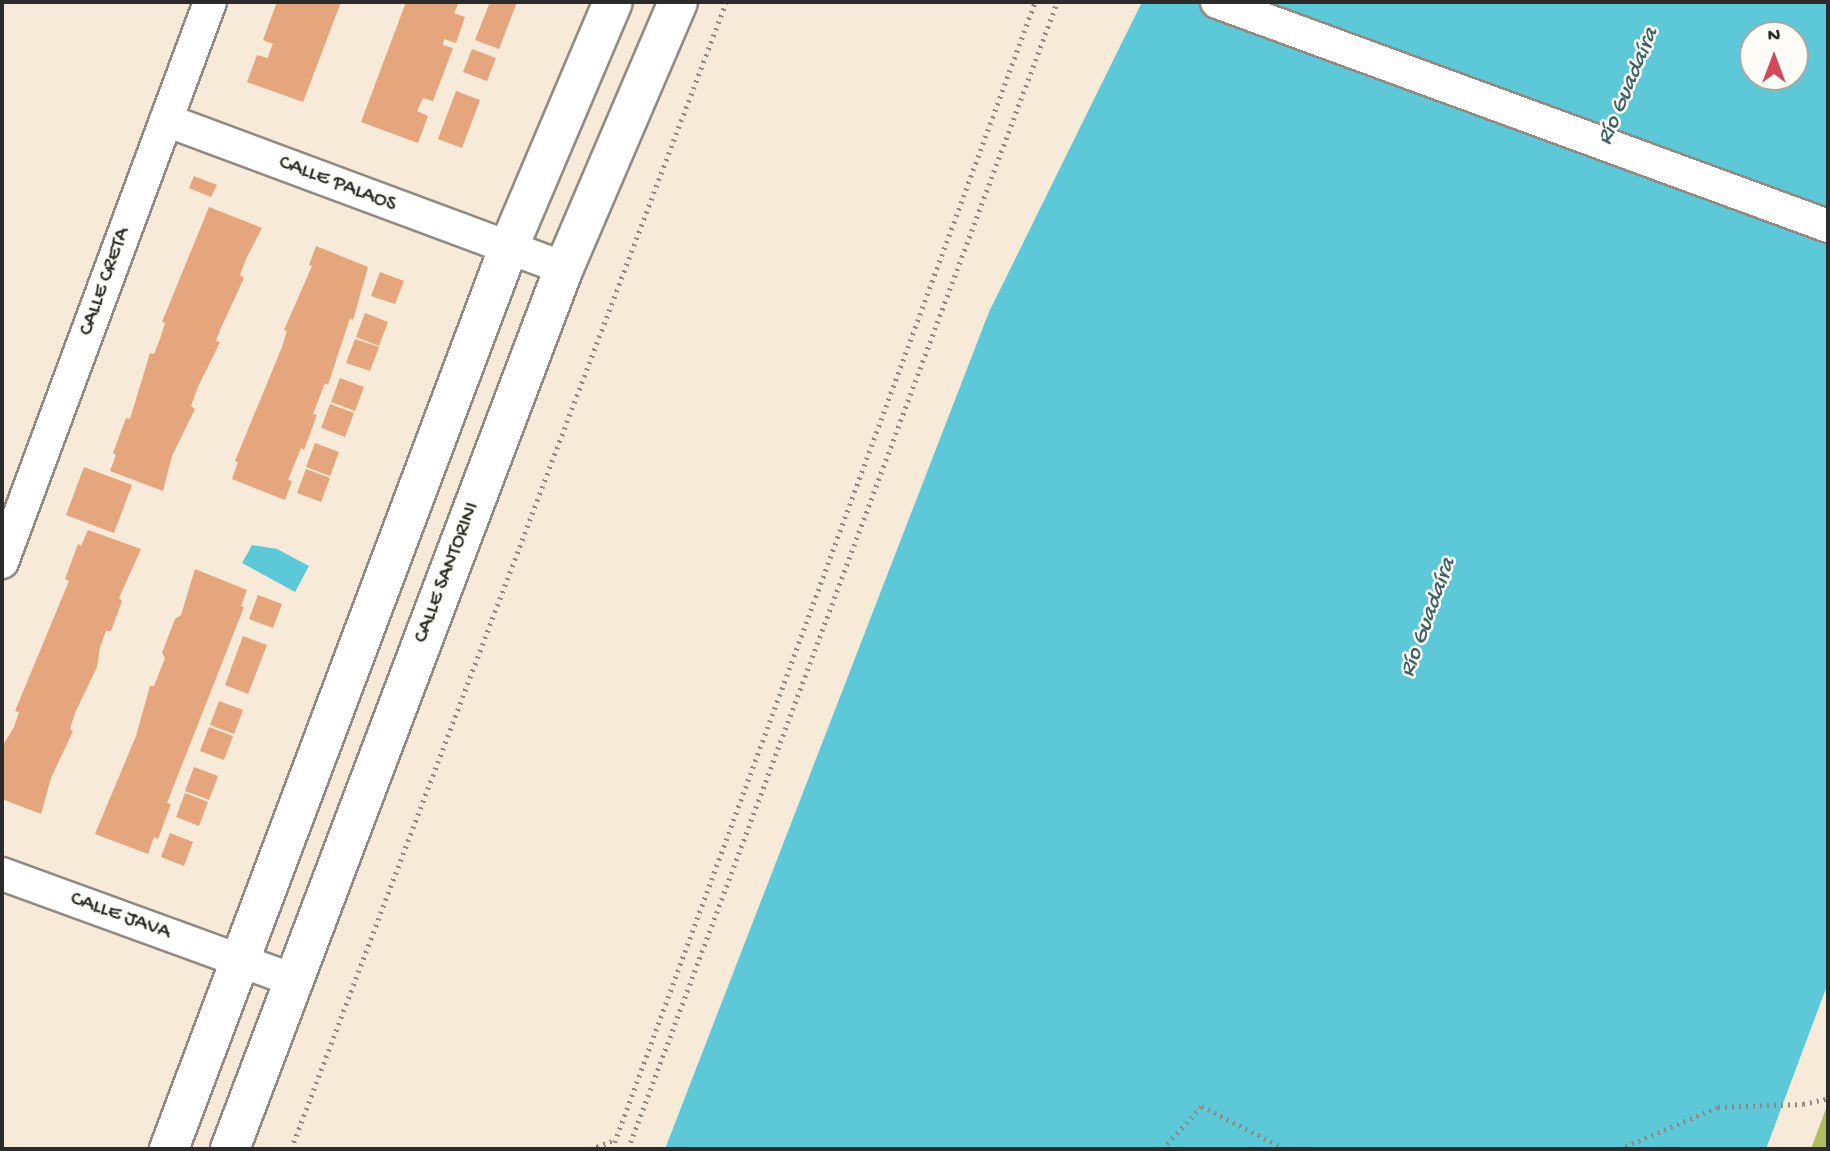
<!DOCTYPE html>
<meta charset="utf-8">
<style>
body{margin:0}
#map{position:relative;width:1830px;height:1151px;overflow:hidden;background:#f7ead8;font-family:"Gochi Hand",sans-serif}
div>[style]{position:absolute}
.green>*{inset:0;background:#afbd5f}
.water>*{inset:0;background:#5dc8d7}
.building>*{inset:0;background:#e5a57d}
.path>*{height:4.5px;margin-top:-2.25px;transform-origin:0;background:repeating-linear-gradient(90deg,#918a82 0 2px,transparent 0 7px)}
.roads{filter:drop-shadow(2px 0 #918a82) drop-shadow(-2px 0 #918a82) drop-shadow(0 2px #918a82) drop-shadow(0 -2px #918a82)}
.minor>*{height:32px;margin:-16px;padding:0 16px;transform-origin:16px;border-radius:16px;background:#fff}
.tertiary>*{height:38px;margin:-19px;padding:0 19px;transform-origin:19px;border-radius:19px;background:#fff}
span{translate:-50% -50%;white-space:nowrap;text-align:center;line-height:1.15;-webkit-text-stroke:5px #fdfcf7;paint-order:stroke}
.street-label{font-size:21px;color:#2b2b2b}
.water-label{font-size:23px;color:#3c6267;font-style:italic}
.frame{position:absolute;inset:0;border:4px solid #2b2b2b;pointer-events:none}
.north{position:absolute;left:1739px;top:21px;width:70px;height:70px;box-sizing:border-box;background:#fdfcf7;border:2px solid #a9a8a5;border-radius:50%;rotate:0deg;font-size:19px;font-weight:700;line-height:28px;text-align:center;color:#2b2b2b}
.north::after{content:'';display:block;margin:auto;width:24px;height:32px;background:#d1495b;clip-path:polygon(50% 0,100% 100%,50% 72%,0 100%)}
</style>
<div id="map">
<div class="green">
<div style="clip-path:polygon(1828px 1103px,1828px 1149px,1811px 1149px)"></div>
</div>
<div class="water">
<div style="clip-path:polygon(evenodd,1142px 2px,1828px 2px,1828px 983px,1766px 1149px,665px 1149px,989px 312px,1142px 2px,1753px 35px,1795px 35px,1795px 77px,1753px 77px,1753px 35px)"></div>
<div style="clip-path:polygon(252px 545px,277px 549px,309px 566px,295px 592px,242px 563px)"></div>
</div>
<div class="building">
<div style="clip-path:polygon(277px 2px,341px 2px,303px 102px,247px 82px,257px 55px,268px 58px,270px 51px,273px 44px,263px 40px)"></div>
<div style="clip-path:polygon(406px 2px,459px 2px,454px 13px,465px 17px,456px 43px,444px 39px,443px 45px,453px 48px,433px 101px,423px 98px,417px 111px,428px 116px,418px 143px,361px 122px)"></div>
<div style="clip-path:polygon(490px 2px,517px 2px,499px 49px,475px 40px)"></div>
<div style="clip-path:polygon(472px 49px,496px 58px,487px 81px,463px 72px)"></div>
<div style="clip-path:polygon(456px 91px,480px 100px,462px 148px,438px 139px)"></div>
<div style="clip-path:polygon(194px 176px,217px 185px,211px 197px,189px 188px)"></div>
<div style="clip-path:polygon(209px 207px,262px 228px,246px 259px,240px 275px,244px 278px,220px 330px,216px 341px,220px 342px,197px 389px,191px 406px,195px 409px,172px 456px,163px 491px,110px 471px,116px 455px,113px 453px,126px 418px,130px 419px,150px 353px,154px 354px,160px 339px,165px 323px,162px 322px)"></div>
<div style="clip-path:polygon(316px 246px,368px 267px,353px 320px,350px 318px,328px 385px,325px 383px,313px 414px,317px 415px,304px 450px,301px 448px,288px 480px,292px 481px,285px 500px,232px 479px,238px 462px,235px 461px,282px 347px,287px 331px,284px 330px,312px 266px,309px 265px)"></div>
<div style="clip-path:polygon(380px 272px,404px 281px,395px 304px,371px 296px)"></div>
<div style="clip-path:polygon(365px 313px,388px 322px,379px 346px,356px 337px)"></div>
<div style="clip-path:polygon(355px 339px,379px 347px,370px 371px,346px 363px)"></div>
<div style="clip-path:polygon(340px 378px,364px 387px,355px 411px,331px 402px)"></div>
<div style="clip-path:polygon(330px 404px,354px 413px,345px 437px,321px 428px)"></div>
<div style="clip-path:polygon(315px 443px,339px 452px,330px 476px,306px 467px)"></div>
<div style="clip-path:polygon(84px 467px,132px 485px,114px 533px,66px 515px)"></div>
<div style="clip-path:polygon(306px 469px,330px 478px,321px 502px,297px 493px)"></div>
<div style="clip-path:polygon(88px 530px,141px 549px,119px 598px,122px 601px,111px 631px,106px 631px,100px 647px,97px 667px,75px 713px,70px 729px,73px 731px,51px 778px,41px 814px,2px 799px,2px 747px,14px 727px,19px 712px,15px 711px,69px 581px,65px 579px,78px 544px,81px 546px)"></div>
<div style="clip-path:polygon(195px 569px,247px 590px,241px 606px,244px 607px,167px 803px,171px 804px,158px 839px,154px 837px,148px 854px,95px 834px,136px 736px,150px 686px,154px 686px,165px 658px,162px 653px,175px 619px,181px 615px)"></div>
<div style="clip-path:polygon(258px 595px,282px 604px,273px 628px,249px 619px)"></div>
<div style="clip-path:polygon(243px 636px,267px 645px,248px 694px,225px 685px)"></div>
<div style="clip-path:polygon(219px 701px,243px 710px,234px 734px,210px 725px)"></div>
<div style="clip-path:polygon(209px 727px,233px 736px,224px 760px,200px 751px)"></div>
<div style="clip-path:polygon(194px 767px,218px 776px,209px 800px,185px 791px)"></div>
<div style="clip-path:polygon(185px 793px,208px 802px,199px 826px,176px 817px)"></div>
<div style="clip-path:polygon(170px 833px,193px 842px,184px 866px,161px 857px)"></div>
</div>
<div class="path">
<div style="left:291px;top:1149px;width:1227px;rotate:-69.23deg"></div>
<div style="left:590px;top:1149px;width:27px;rotate:-20deg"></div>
<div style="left:612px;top:1149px;width:1223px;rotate:-69.76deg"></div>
<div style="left:628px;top:1149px;width:1225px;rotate:-69.49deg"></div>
<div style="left:1162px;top:1149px;width:59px;rotate:-47.1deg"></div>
<div style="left:1202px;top:1106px;width:93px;rotate:27.4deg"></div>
<div style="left:1619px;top:1149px;width:108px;rotate:-23deg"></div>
<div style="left:1718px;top:1107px;width:85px;rotate:-2deg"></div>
<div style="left:1803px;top:1104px;width:26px;rotate:-13deg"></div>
</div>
<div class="roads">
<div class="minor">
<div style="left:1217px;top:2px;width:651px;rotate:20.13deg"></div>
<div style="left:166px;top:120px;width:425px;rotate:20.4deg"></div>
<div style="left:2px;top:562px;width:597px;rotate:-69.62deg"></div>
<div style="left:2px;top:874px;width:310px;rotate:20deg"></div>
</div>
<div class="tertiary">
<div style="left:169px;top:1149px;width:962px;rotate:-69.36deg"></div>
<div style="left:508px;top:249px;width:268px;rotate:-67deg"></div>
<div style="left:230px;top:1149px;width:942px;rotate:-69.24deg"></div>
<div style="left:564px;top:268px;width:289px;rotate:-66.8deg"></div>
</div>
</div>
<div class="street-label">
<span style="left:337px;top:185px;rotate:21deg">CALLE PALAOS</span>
<span style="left:106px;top:282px;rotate:-70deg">CALLE CRETA</span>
<span style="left:448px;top:573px;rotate:-69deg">CALLE SANTORINI</span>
<span style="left:120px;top:917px;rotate:20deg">CALLE JAVA</span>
</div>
<div class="water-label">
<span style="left:1629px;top:87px;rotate:-67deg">Río Guadaíra</span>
<span style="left:1429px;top:618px;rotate:-70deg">Río Guadaíra</span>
</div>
<div class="frame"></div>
<div class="north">N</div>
</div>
